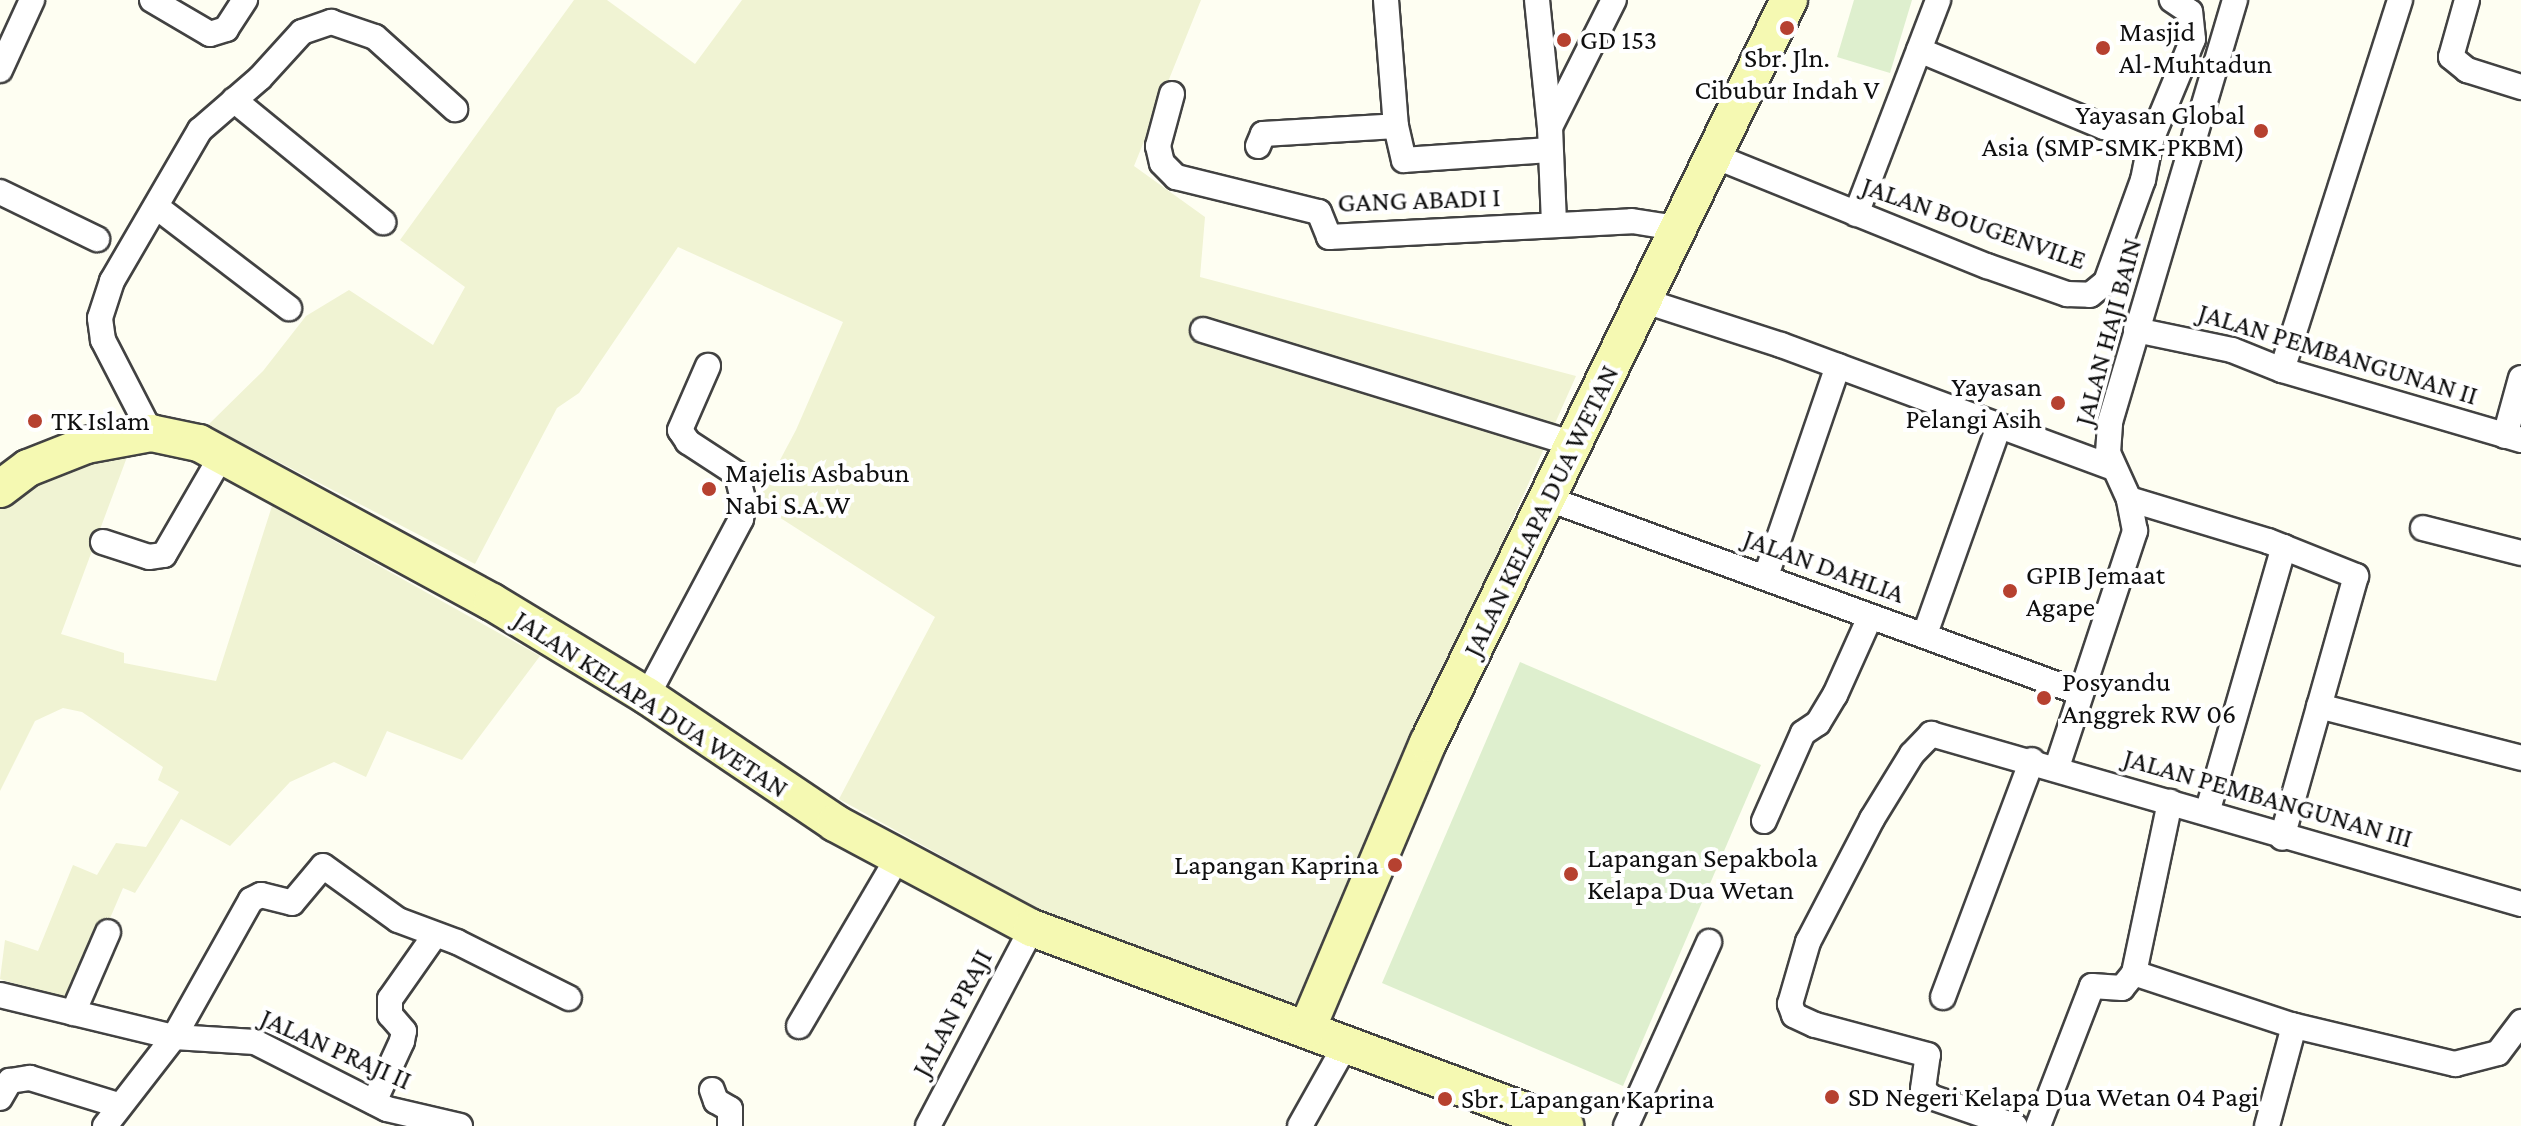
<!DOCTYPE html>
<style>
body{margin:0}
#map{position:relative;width:2521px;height:1126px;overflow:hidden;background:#fefef2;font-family:"Crimson Pro",serif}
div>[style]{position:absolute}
.farmland>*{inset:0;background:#f0f3d3}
.pitch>*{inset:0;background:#deefce}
.roads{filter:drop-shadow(2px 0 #424242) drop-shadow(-2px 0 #424242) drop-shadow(0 2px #424242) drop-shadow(0 -2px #424242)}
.street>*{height:24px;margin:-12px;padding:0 12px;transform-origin:12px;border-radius:12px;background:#fff}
.secondary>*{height:36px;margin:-18px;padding:0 18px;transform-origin:18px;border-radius:18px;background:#f5f9b2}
.dots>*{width:22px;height:22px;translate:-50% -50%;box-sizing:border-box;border:4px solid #fff;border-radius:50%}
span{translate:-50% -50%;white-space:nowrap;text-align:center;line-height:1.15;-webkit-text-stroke:8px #fff;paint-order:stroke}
.poi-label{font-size:28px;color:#0f0f0f}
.left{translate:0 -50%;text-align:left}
.right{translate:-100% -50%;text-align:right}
.street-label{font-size:28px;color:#0f0f0f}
</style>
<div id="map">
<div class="farmland">
<div style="clip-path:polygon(574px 0,607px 0,695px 64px,742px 0,1201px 0,1134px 166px,1205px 217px,1200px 277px,1576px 376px,1297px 1006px,1047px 914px,839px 799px,935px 617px,757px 503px,796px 430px,843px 322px,678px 247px,579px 393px,557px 408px,475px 564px,208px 425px,263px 371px,306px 316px,349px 290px,433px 345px,465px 287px,400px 240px)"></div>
<div style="clip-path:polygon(130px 449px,61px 634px,124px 653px,124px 663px,216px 681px,272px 506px,540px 656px,462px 760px,387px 731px,366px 777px,334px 762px,290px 782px,230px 846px,181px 819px,135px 893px,123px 888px,74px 1002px,0 979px,5px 940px,38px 951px,73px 865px,97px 875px,116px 843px,146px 847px,179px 792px,158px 780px,163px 767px,82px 712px,63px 708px,35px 721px,0 791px,0 506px,29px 487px)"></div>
</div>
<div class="pitch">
<div style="clip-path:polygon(1854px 0,1912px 0,1890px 73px,1837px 57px)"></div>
<div style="clip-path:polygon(1520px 662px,1761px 765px,1623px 1086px,1382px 983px)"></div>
</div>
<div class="roads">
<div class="street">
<div style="left:152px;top:0;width:67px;rotate:30.4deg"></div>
<div style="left:210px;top:34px;width:17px;rotate:-17deg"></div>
<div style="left:226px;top:29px;width:35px;rotate:-57deg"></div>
<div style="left:1386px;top:0;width:126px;rotate:85.5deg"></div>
<div style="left:1396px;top:126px;width:35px;rotate:77deg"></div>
<div style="left:1404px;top:160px;width:145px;rotate:-3.9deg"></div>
<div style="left:1537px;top:0;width:128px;rotate:84.2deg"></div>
<div style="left:2467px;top:0;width:59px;rotate:105.7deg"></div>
<div style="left:2451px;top:57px;width:21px;rotate:39deg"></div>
<div style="left:2467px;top:70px;width:57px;rotate:17.5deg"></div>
<div style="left:1919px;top:50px;width:200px;rotate:22.6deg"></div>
<div style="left:2104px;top:127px;width:49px;rotate:15.5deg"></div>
<div style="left:0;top:70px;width:77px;rotate:-65.4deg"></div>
<div style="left:1172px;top:94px;width:54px;rotate:105.1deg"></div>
<div style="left:1158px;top:146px;width:17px;rotate:77deg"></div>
<div style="left:1162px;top:163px;width:20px;rotate:45deg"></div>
<div style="left:1176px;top:177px;width:147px;rotate:13.8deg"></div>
<div style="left:1319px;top:212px;width:27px;rotate:68deg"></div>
<div style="left:1329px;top:237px;width:303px;rotate:-3deg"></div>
<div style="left:1632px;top:221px;width:39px;rotate:9deg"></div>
<div style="left:1671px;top:227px;width:11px;rotate:49deg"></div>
<div style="left:234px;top:100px;width:193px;rotate:39.3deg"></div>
<div style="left:1258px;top:146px;width:13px;rotate:-67deg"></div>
<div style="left:1263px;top:134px;width:133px;rotate:-3.4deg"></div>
<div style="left:1717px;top:157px;width:291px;rotate:22deg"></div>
<div style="left:1987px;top:266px;width:85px;rotate:19.3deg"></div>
<div style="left:2067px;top:294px;width:23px;rotate:2deg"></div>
<div style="left:2090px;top:295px;width:21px;rotate:-39deg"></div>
<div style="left:2106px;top:282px;width:109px;rotate:-70.1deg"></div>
<div style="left:2143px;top:180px;width:41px;rotate:-78.7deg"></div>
<div style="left:2151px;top:140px;width:109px;rotate:-67.4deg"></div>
<div style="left:2193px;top:39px;width:27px;rotate:-96deg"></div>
<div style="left:2190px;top:12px;width:22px;rotate:-146deg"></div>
<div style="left:0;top:192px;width:108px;rotate:25.9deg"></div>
<div style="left:158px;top:208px;width:165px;rotate:37.4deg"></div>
<div style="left:1856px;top:214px;width:229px;rotate:-69deg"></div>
<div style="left:1554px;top:223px;width:96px;rotate:-92.4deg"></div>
<div style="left:1550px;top:127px;width:142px;rotate:-63.3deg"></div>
<div style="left:1642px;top:300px;width:146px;rotate:17.9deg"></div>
<div style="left:1781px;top:345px;width:354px;rotate:20.3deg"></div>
<div style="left:1203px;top:330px;width:387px;rotate:17.1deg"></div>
<div style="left:2136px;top:330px;width:98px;rotate:11.8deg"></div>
<div style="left:2232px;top:350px;width:54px;rotate:21.8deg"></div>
<div style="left:2282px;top:370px;width:249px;rotate:16.3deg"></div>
<div style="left:2282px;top:370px;width:388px;rotate:-72.3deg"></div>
<div style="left:151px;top:433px;width:105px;rotate:-117.3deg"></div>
<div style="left:103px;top:340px;width:22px;rotate:-98deg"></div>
<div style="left:100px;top:318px;width:39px;rotate:-72deg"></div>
<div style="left:112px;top:281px;width:175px;rotate:-59.8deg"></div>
<div style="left:200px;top:130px;width:79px;rotate:-40.9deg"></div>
<div style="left:260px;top:78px;width:62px;rotate:-47.6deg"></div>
<div style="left:302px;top:32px;width:31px;rotate:-19deg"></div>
<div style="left:331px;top:22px;width:46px;rotate:18.8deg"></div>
<div style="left:375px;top:37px;width:108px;rotate:42deg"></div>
<div style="left:2505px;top:436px;width:60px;rotate:-74.6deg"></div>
<div style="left:1546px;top:498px;width:569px;rotate:20.03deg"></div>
<div style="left:2129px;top:499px;width:145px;rotate:16.8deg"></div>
<div style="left:2268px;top:541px;width:95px;rotate:21.7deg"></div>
<div style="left:2356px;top:576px;width:272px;rotate:105.8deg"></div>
<div style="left:2423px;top:528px;width:101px;rotate:14.3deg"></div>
<div style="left:103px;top:542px;width:48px;rotate:18.1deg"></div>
<div style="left:149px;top:557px;width:15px;rotate:-8deg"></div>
<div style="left:164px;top:555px;width:116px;rotate:-59.9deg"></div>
<div style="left:1766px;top:576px;width:222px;rotate:-71.1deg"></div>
<div style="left:1925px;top:634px;width:218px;rotate:-70.4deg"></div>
<div style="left:647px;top:696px;width:200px;rotate:-62deg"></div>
<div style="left:741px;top:519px;width:16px;rotate:-79deg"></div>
<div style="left:744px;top:503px;width:30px;rotate:-104deg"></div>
<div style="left:737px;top:474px;width:59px;rotate:-146.9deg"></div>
<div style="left:688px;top:442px;width:14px;rotate:-124deg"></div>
<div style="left:680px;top:430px;width:70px;rotate:-66.4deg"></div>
<div style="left:2319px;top:706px;width:209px;rotate:14.4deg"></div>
<div style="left:2057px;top:767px;width:249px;rotate:-71.7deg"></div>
<div style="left:2135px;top:531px;width:33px;rotate:-101deg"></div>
<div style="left:2129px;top:499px;width:51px;rotate:-114.5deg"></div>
<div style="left:2108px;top:453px;width:31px;rotate:-86deg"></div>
<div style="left:2110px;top:422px;width:440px;rotate:-73.5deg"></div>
<div style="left:2207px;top:813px;width:277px;rotate:-73.9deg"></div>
<div style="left:1764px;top:821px;width:96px;rotate:-66.1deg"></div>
<div style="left:1803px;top:733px;width:18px;rotate:-34deg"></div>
<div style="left:1818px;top:723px;width:33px;rotate:-59deg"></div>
<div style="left:1835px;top:695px;width:85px;rotate:-65.8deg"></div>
<div style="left:2134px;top:973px;width:165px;rotate:18.3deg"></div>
<div style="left:2291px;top:1025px;width:169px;rotate:13.4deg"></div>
<div style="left:2455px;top:1064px;width:44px;rotate:-14.3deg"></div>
<div style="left:2498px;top:1053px;width:39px;rotate:-53deg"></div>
<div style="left:0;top:995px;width:179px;rotate:13.6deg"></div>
<div style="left:174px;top:1037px;width:81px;rotate:3.5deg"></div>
<div style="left:255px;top:1042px;width:148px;rotate:26.9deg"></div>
<div style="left:387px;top:1109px;width:75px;rotate:13.1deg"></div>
<div style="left:1943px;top:997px;width:253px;rotate:-69.4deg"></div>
<div style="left:73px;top:1013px;width:88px;rotate:-66.6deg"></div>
<div style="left:799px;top:1026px;width:194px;rotate:-59.6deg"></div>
<div style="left:712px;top:1090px;width:12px;rotate:70deg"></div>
<div style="left:716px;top:1101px;width:16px;rotate:30deg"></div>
<div style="left:730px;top:1109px;width:17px;rotate:90deg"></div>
<div style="left:0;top:1098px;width:20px;rotate:-60deg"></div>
<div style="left:10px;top:1081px;width:20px;rotate:-9deg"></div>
<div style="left:30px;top:1078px;width:92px;rotate:17.1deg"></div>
<div style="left:374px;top:1102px;width:67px;rotate:-65.3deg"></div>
<div style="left:402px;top:1041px;width:10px;rotate:-79deg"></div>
<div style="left:404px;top:1031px;width:21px;rotate:-131deg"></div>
<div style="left:390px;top:1015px;width:16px;rotate:-90deg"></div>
<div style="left:390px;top:999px;width:78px;rotate:-54.9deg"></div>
<div style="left:105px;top:1126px;width:113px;rotate:-52.2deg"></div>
<div style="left:174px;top:1037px;width:157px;rotate:-60.7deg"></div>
<div style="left:251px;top:900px;width:11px;rotate:-27deg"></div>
<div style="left:261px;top:895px;width:32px;rotate:14deg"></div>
<div style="left:292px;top:903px;width:48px;rotate:-50deg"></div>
<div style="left:323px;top:866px;width:92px;rotate:35.8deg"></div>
<div style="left:398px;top:920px;width:63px;rotate:20.4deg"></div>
<div style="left:457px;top:942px;width:125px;rotate:26.6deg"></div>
<div style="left:928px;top:1126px;width:224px;rotate:-62.3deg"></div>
<div style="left:1300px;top:1126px;width:94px;rotate:-60.7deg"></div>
<div style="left:1626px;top:1126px;width:202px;rotate:-65.7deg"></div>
<div style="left:2015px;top:1126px;width:89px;rotate:-161deg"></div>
<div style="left:1931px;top:1097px;width:11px;rotate:-135deg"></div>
<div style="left:1923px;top:1089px;width:34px;rotate:-82deg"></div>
<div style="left:1928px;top:1055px;width:117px;rotate:-165.1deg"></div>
<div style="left:1815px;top:1025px;width:23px;rotate:-155deg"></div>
<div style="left:1794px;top:1015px;width:12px;rotate:-110deg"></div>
<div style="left:1790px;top:1004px;width:65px;rotate:-73.8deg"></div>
<div style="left:1808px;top:942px;width:139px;rotate:-62.5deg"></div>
<div style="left:1872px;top:819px;width:76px;rotate:-58.4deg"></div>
<div style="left:1912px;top:754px;width:28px;rotate:-46deg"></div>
<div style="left:1931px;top:734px;width:614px;rotate:16.07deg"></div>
<div style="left:2038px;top:1126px;width:150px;rotate:-68.9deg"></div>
<div style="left:2092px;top:986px;width:30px;rotate:4deg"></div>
<div style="left:2122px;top:988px;width:19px;rotate:-51deg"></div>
<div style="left:2134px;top:973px;width:175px;rotate:-78.1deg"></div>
<div style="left:2267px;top:1126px;width:104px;rotate:-74.9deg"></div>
</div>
<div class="secondary">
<div style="left:0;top:489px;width:35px;rotate:-37deg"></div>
<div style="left:28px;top:468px;width:62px;rotate:-21.6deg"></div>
<div style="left:86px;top:445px;width:66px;rotate:-10.5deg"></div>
<div style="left:151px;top:433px;width:49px;rotate:11.8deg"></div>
<div style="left:199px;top:443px;width:333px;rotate:28.5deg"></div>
<div style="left:492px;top:602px;width:181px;rotate:31.2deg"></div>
<div style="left:647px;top:696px;width:227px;rotate:34deg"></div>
<div style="left:835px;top:823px;width:223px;rotate:28.1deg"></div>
<div style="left:1032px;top:928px;width:569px;rotate:20.38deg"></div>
<div style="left:1307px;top:1029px;width:311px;rotate:-67.1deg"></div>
<div style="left:1428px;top:743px;width:826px;rotate:-64.09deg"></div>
</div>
</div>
<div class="dots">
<div style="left:1787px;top:28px;background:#b64130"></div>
<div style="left:1564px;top:40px;background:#b64130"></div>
<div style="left:2103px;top:48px;background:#b64130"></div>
<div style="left:2261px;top:131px;background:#b64130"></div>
<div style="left:2058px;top:403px;background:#b64130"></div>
<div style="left:35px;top:421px;background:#b64130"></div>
<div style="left:709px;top:489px;background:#b64130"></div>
<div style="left:2010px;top:591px;background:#b64130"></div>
<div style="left:2044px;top:698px;background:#b64130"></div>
<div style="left:1395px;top:865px;background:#b64130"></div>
<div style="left:1571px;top:874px;background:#b64130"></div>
<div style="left:1832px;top:1097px;background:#b64130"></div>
<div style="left:1445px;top:1099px;background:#b64130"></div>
</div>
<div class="poi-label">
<span class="left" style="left:2119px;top:48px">Masjid<br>Al-Muhtadun</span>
<span class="left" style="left:1580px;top:40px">GD 153</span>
<span style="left:1787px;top:74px">Sbr. Jln.<br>Cibubur Indah V</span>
<span class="right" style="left:2245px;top:131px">Yayasan Global<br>Asia (SMP-SMK-PKBM)</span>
<span class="right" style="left:2042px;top:403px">Yayasan<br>Pelangi Asih</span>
<span class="left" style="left:51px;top:421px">TK Islam</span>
<span class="left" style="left:725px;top:489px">Majelis Asbabun<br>Nabi S.A.W</span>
<span class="left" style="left:2026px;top:591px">GPIB Jemaat<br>Agape</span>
<span class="left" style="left:2062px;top:698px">Posyandu<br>Anggrek RW 06</span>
<span class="left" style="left:1587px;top:874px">Lapangan Sepakbola<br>Kelapa Dua Wetan</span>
<span class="right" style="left:1379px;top:865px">Lapangan Kaprina</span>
<span class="left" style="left:1848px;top:1097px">SD Negeri Kelapa Dua Wetan 04 Pagi</span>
<span class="left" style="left:1461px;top:1099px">Sbr. Lapangan Kaprina</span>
</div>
<div class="street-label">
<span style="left:1419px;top:200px;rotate:-2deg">GANG ABADI I</span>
<span style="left:1974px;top:223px;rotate:19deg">JALAN BOUGENVILE</span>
<span style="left:2108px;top:332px;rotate:-75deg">JALAN HAJI BAIN</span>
<span style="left:2338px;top:354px;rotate:17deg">JALAN PEMBANGUNAN II</span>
<span style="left:1541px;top:511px;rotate:-64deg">JALAN KELAPA DUA WETAN</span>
<span style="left:1824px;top:566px;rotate:20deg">JALAN DAHLIA</span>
<span style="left:651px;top:704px;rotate:33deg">JALAN KELAPA DUA WETAN</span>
<span style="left:2268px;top:798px;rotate:16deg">JALAN PEMBANGUNAN III</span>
<span style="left:952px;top:1013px;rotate:-62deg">JALAN PRAJI</span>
<span style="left:336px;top:1049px;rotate:24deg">JALAN PRAJI II</span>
</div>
</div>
